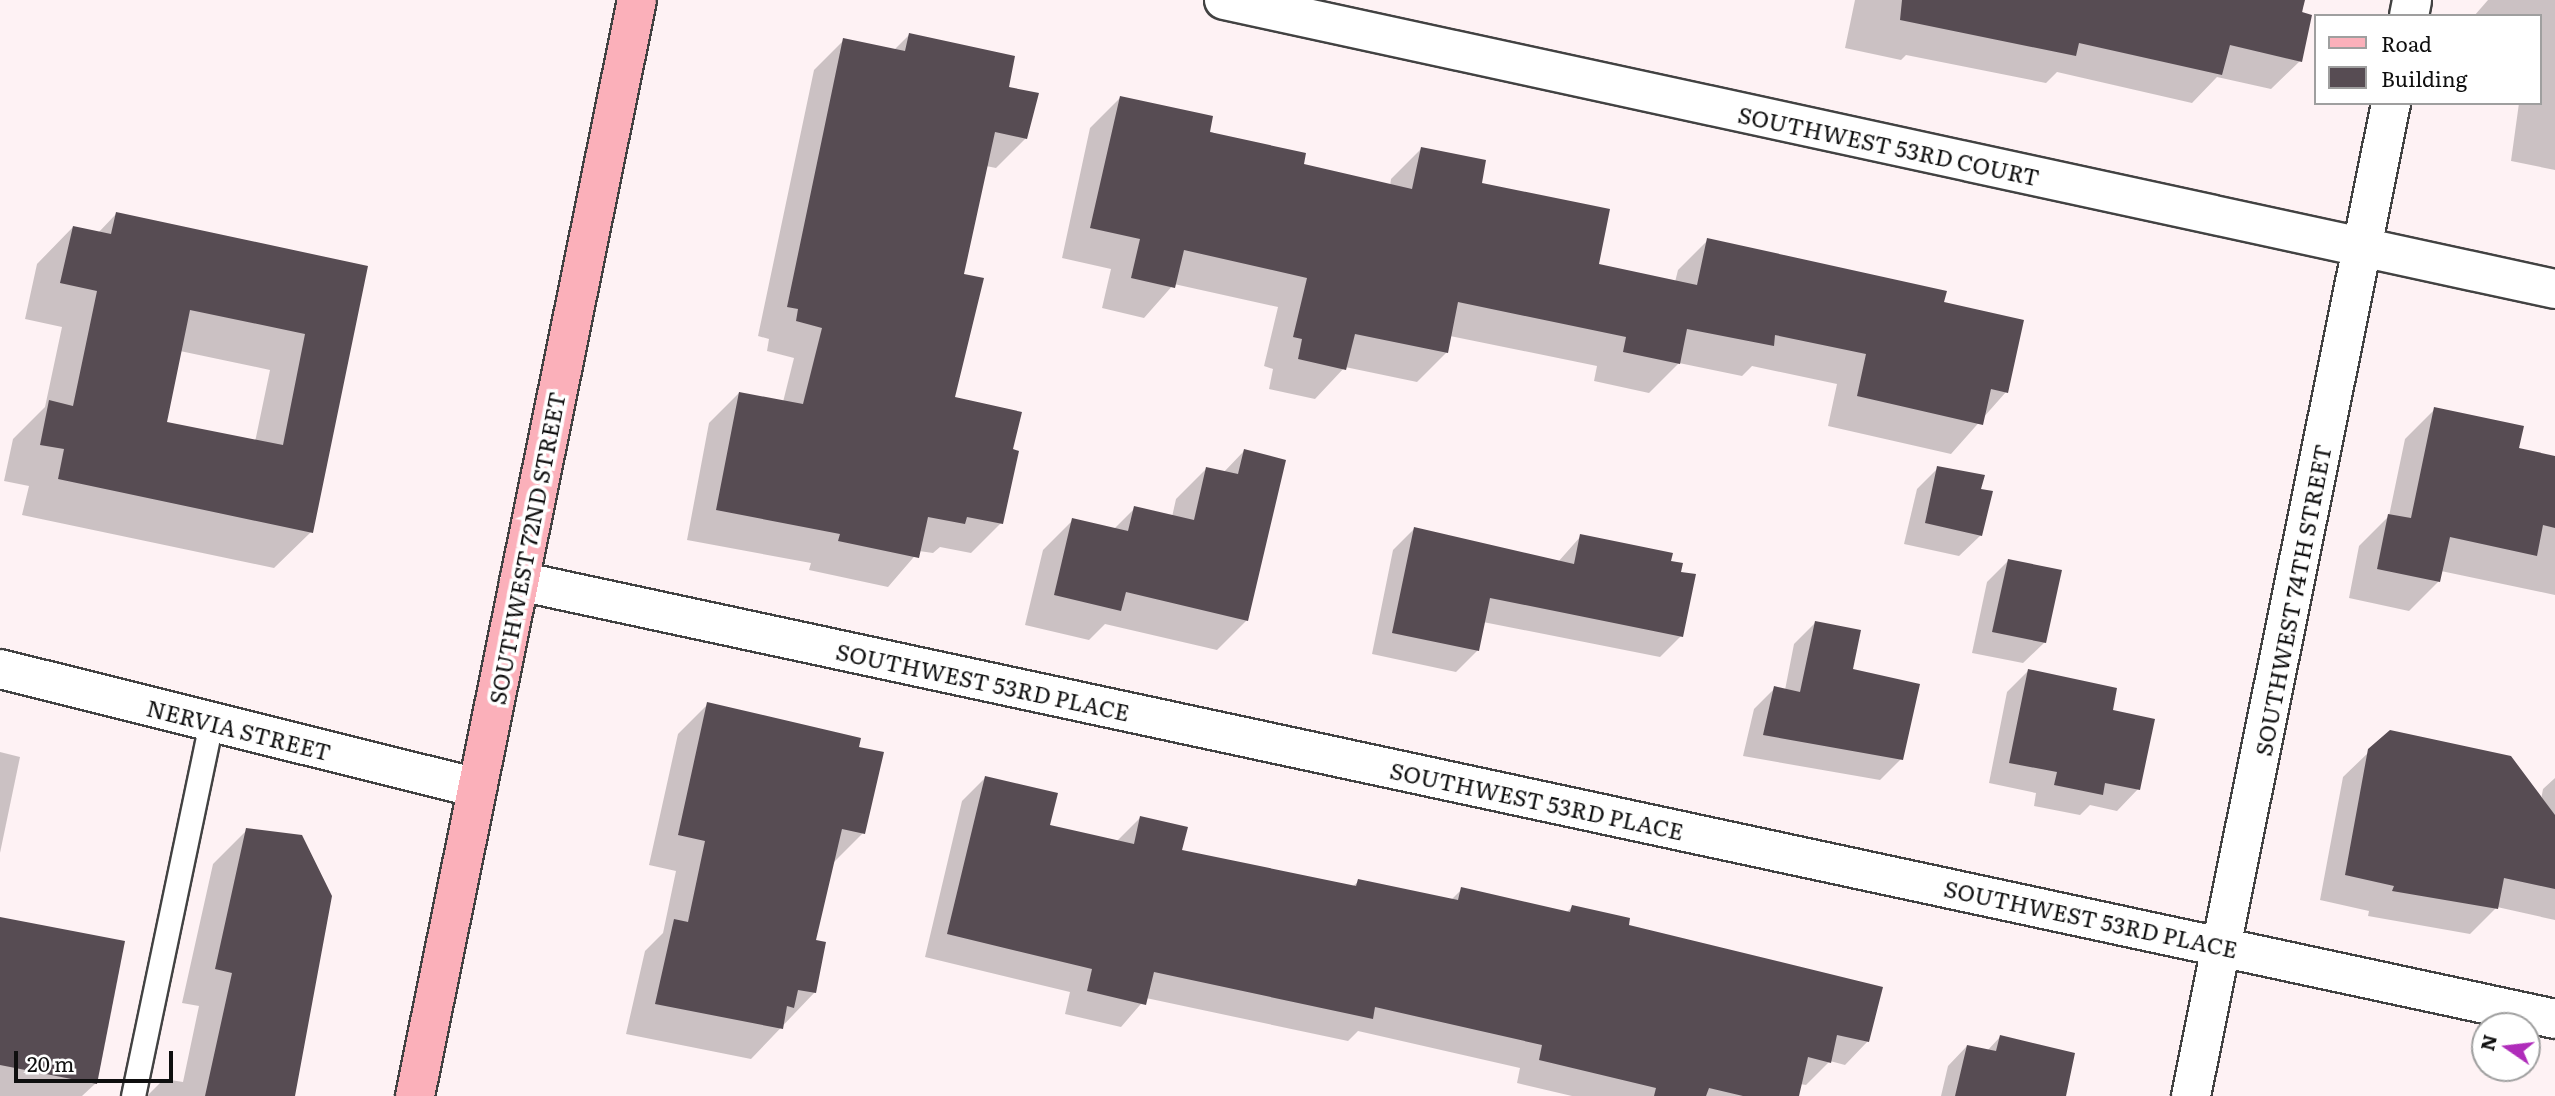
<!DOCTYPE html>
<style>
body{margin:0}
#map{position:relative;width:2555px;height:1096px;overflow:hidden;background:#fef2f4;font-family:Literata,serif}
div>[style]{position:absolute}
.shadow>*{inset:0;background:#0003}
.building>*{inset:0;background:#574c53}
.roads{filter:drop-shadow(2px 0 #424242) drop-shadow(-2px 0 #424242) drop-shadow(0 2px #424242) drop-shadow(0 -2px #424242)}
.service>*{height:23px;margin:-11.5px;padding:0 11.5px;transform-origin:11.5px;border-radius:11.5px;background:#fff}
.minor>*{height:38px;margin:-19px;padding:0 19px;transform-origin:19px;border-radius:19px;background:#fff}
.secondary>*{height:38px;margin:-19px;padding:0 19px;transform-origin:19px;border-radius:19px;background:#fbb0ba}
span{translate:-50% -50%;white-space:nowrap;text-align:center;line-height:1.15;-webkit-text-stroke:7px #fff;paint-order:stroke}
.street-label{font-size:23px;color:#0f0f0f}
.legend{position:absolute;left:2314px;top:14px;width:228px;height:91px;box-sizing:border-box;background:#fff;border:2px solid #9f9f9f;margin:0;padding:9px 12px;list-style:none;font-size:21px;color:#0f0f0f}
.legend li{display:flex;align-items:center;gap:14px;height:35px}
.legend b{width:35px;border:2px solid #9f9f9f}
.north{position:absolute;left:2471px;top:1012px;width:70px;height:70px;box-sizing:border-box;background:#fff;border:2px solid #9f9f9f;border-radius:50%;rotate:284deg;font-size:19px;font-weight:700;line-height:28px;text-align:center;color:#0f0f0f}
.north::after{content:'';display:block;margin:auto;width:24px;height:32px;background:#af2cba;clip-path:polygon(50% 0,100% 100%,50% 72%,0 100%)}
.scale{position:absolute;left:14px;top:1051px;width:159px;height:32px;box-sizing:border-box;border:4px solid #0f0f0f;border-top:0;padding-left:9px;font-size:21px;line-height:24px;white-space:nowrap;color:#0f0f0f;-webkit-text-stroke:5px #fff;paint-order:stroke}
</style>
<div id="map">
<div class="shadow">
<div style="clip-path:polygon(1855px 0,2303px 0,2300px 61px,2271px 89px,2217px 77px,2192px 103px,2057px 72px,2046px 83px,1906px 55px,1901px 60px,1845px 48px)"></div>
<div style="clip-path:polygon(2488px 0,2555px 0,2555px 170px,2511px 161px,2519px 103px,2539px 103px,2539px 16px,2474px 16px)"></div>
<div style="clip-path:polygon(909px 35px,1007px 88px,1026px 138px,996px 168px,986px 166px,962px 275px,953px 399px,1011px 451px,1001px 523px,971px 553px,940px 547px,933px 553px,919px 551px,888px 587px,809px 570px,811px 563px,687px 540px,709px 423px,739px 393px,783px 402px,794px 358px,767px 351px,769px 339px,758px 336px,814px 70px,844px 40px,894px 50px)"></div>
<div style="clip-path:polygon(1120px 98px,1302px 166px,1390px 186px,1391px 179px,1421px 149px,1597px 266px,1675px 282px,1678px 270px,1708px 240px,1942px 303px,2006px 392px,1951px 454px,1828px 426px,1837px 384px,1752px 366px,1742px 376px,1679px 363px,1649px 393px,1594px 381px,1597px 366px,1450px 336px,1447px 352px,1417px 382px,1345px 367px,1315px 399px,1269px 389px,1273px 369px,1264px 366px,1278px 307px,1174px 284px,1144px 318px,1102px 308px,1111px 269px,1062px 258px,1090px 128px)"></div>
<div style="clip-path:polygon(evenodd,116px 214px,366px 267px,311px 532px,274px 568px,22px 515px,29px 486px,4px 481px,13px 439px,45px 407px,62px 327px,25px 319px,37px 264px,73px 227px,98px 233px,116px 214px,180px 351px,270px 370px,255px 442px,165px 423px,180px 351px)"></div>
<div style="clip-path:polygon(2435px 409px,2517px 450px,2555px 457px,2555px 595px,2441px 571px,2439px 581px,2409px 611px,2349px 598px,2359px 546px,2389px 516px,2405px 439px)"></div>
<div style="clip-path:polygon(1244px 451px,1247px 620px,1217px 650px,1105px 624px,1089px 640px,1025px 625px,1043px 550px,1073px 520px,1113px 530px,1135px 508px,1172px 517px,1176px 499px,1206px 469px,1223px 473px)"></div>
<div style="clip-path:polygon(1938px 468px,1979px 490px,1981px 535px,1959px 556px,1904px 544px,1917px 489px)"></div>
<div style="clip-path:polygon(1414px 529px,1558px 562px,1581px 536px,1669px 562px,1679px 573px,1681px 636px,1660px 657px,1483px 622px,1477px 651px,1456px 672px,1372px 654px,1393px 550px)"></div>
<div style="clip-path:polygon(2009px 560px,2045px 642px,2023px 663px,1972px 653px,1987px 582px)"></div>
<div style="clip-path:polygon(1816px 622px,1851px 671px,1901px 759px,1880px 780px,1743px 756px,1754px 709px,1775px 688px,1785px 690px,1794px 644px)"></div>
<div style="clip-path:polygon(2028px 671px,2111px 712px,2138px 789px,2117px 811px,2090px 805px,2080px 815px,2034px 806px,2036px 793px,1989px 783px,2007px 692px)"></div>
<div style="clip-path:polygon(708px 704px,863px 833px,833px 863px,814px 942px,815px 992px,751px 1059px,626px 1034px,645px 951px,663px 933px,676px 871px,649px 865px,678px 734px)"></div>
<div style="clip-path:polygon(2370px 751px,2541px 800px,2543px 789px,2555px 778px,2555px 920px,2497px 907px,2470px 934px,2368px 916px,2369px 911px,2320px 900px,2343px 777px)"></div>
<div style="clip-path:polygon(0 752px,20px 757px,0 853px)"></div>
<div style="clip-path:polygon(985px 778px,1048px 826px,1116px 842px,1140px 818px,1180px 851px,1352px 887px,1359px 881px,1451px 900px,1462px 889px,1566px 913px,1572px 907px,1627px 927px,1868px 1041px,1845px 1065px,1830px 1061px,1806px 1085px,1800px 1084px,1797px 1096px,1572px 1096px,1517px 1083px,1520px 1068px,1358px 1031px,1348px 1041px,1146px 998px,1121px 1027px,1065px 1014px,1070px 992px,925px 957px,962px 801px)"></div>
<div style="clip-path:polygon(247px 830px,293px 1096px,147px 1096px,164px 1079px,183px 1082px,199px 1006px,182px 1003px,213px 864px)"></div>
<div style="clip-path:polygon(0 919px,96px 1083px,82px 1096px,0 1096px)"></div>
<div style="clip-path:polygon(2000px 1037px,2064px 1096px,1941px 1096px,1948px 1066px,1967px 1046px,1987px 1051px)"></div>
</div>
<div class="building">
<div style="clip-path:polygon(1902px 0,2305px 0,2302px 12px,2312px 15px,2302px 62px,2230px 45px,2222px 75px,2079px 43px,2076px 56px,1900px 20px)"></div>
<div style="clip-path:polygon(909px 33px,1015px 56px,1009px 87px,1039px 93px,1027px 139px,995px 132px,964px 274px,984px 278px,955px 397px,1022px 412px,1013px 449px,1019px 451px,1003px 524px,967px 517px,965px 524px,928px 517px,919px 558px,838px 541px,840px 534px,716px 510px,739px 392px,803px 404px,822px 328px,796px 321px,798px 309px,787px 307px,843px 38px,905px 51px)"></div>
<div style="clip-path:polygon(1120px 96px,1213px 116px,1210px 132px,1306px 153px,1304px 164px,1412px 189px,1421px 147px,1486px 160px,1482px 183px,1610px 209px,1599px 264px,1697px 285px,1707px 238px,1947px 291px,1944px 302px,2024px 320px,2008px 393px,1991px 389px,1983px 425px,1857px 396px,1866px 354px,1775px 335px,1774px 346px,1687px 329px,1680px 364px,1623px 352px,1626px 337px,1458px 302px,1448px 353px,1355px 334px,1346px 370px,1298px 359px,1302px 339px,1293px 337px,1307px 278px,1184px 250px,1175px 288px,1131px 278px,1140px 239px,1090px 228px)"></div>
<div style="clip-path:polygon(evenodd,116px 212px,368px 266px,313px 533px,58px 479px,64px 449px,40px 445px,49px 400px,73px 406px,97px 291px,60px 283px,73px 226px,111px 234px,116px 212px,190px 310px,305px 334px,283px 445px,167px 422px,190px 310px)"></div>
<div style="clip-path:polygon(2434px 407px,2524px 426px,2519px 448px,2555px 456px,2555px 528px,2543px 525px,2537px 556px,2450px 537px,2440px 582px,2377px 569px,2388px 514px,2411px 518px)"></div>
<div style="clip-path:polygon(1244px 449px,1286px 460px,1248px 621px,1126px 592px,1121px 611px,1054px 595px,1072px 518px,1128px 531px,1134px 506px,1194px 520px,1206px 467px,1238px 474px)"></div>
<div style="clip-path:polygon(1937px 466px,1985px 475px,1981px 489px,1993px 491px,1982px 536px,1925px 523px)"></div>
<div style="clip-path:polygon(1414px 527px,1574px 564px,1580px 534px,1673px 553px,1671px 561px,1683px 563px,1681px 572px,1696px 574px,1683px 637px,1490px 598px,1479px 651px,1392px 633px)"></div>
<div style="clip-path:polygon(2008px 559px,2062px 570px,2046px 643px,1992px 632px)"></div>
<div style="clip-path:polygon(1815px 621px,1861px 630px,1853px 669px,1920px 684px,1903px 760px,1763px 735px,1774px 686px,1800px 692px)"></div>
<div style="clip-path:polygon(2028px 669px,2117px 688px,2113px 710px,2155px 719px,2140px 790px,2105px 783px,2103px 795px,2054px 785px,2057px 772px,2009px 763px)"></div>
<div style="clip-path:polygon(707px 702px,861px 738px,859px 747px,884px 752px,865px 834px,842px 829px,816px 940px,826px 942px,816px 993px,798px 990px,794px 1008px,787px 1006px,783px 1029px,655px 1004px,674px 919px,688px 922px,705px 841px,678px 835px)"></div>
<div style="clip-path:polygon(2390px 730px,2511px 756px,2555px 815px,2555px 889px,2504px 878px,2498px 909px,2392px 891px,2394px 886px,2345px 875px,2368px 749px)"></div>
<div style="clip-path:polygon(985px 776px,1058px 793px,1050px 825px,1134px 844px,1140px 816px,1188px 827px,1182px 850px,1356px 886px,1358px 879px,1458px 900px,1461px 887px,1570px 912px,1572px 905px,1630px 918px,1629px 925px,1883px 987px,1869px 1042px,1837px 1035px,1831px 1063px,1808px 1057px,1799px 1096px,1743px 1096px,1709px 1088px,1706px 1096px,1654px 1096px,1656px 1088px,1539px 1060px,1542px 1045px,1375px 1007px,1373px 1019px,1154px 972px,1146px 1005px,1087px 991px,1092px 969px,947px 934px)"></div>
<div style="clip-path:polygon(246px 828px,302px 835px,332px 896px,295px 1096px,205px 1096px,232px 973px,215px 969px)"></div>
<div style="clip-path:polygon(0 917px,125px 941px,97px 1084px,0 1065px)"></div>
<div style="clip-path:polygon(2000px 1035px,2075px 1053px,2066px 1096px,1955px 1096px,1967px 1045px,1996px 1051px)"></div>
</div>
<div class="roads">
<div class="service">
<div style="left:133px;top:1096px;width:382px;rotate:-78.2deg"></div>
</div>
<div class="minor">
<div style="left:1224px;top:0;width:1362px;rotate:12.25deg"></div>
<div style="left:2409px;top:16px;width:16px;rotate:-79deg"></div>
<div style="left:519px;top:581px;width:2083px;rotate:12.14deg"></div>
<div style="left:0;top:669px;width:492px;rotate:14deg"></div>
<div style="left:2191px;top:1096px;width:1013px;rotate:-78.61deg"></div>
</div>
<div class="secondary">
<div style="left:415px;top:1096px;width:1118px;rotate:-78.55deg"></div>
</div>
</div>
<div class="street-label">
<span style="left:1889px;top:145px;rotate:12deg">SOUTHWEST 53RD COURT</span>
<span style="left:526px;top:548px;rotate:-79deg">SOUTHWEST 72ND STREET</span>
<span style="left:2292px;top:600px;rotate:-79deg">SOUTHWEST 74TH STREET</span>
<span style="left:983px;top:681px;rotate:12deg">SOUTHWEST 53RD PLACE</span>
<span style="left:239px;top:729px;rotate:14deg">NERVIA STREET</span>
<span style="left:1537px;top:800px;rotate:12deg">SOUTHWEST 53RD PLACE</span>
<span style="left:2091px;top:918px;rotate:12deg">SOUTHWEST 53RD PLACE</span>
</div>
<ul class="legend">
<li><b style="height:9px;background:#fbb0ba"></b>Road</li>
<li><b style="height:19px;background:#574c53"></b>Building</li>
</ul>
<div class="north">N</div>
<div class="scale">20 m</div>
</div>
